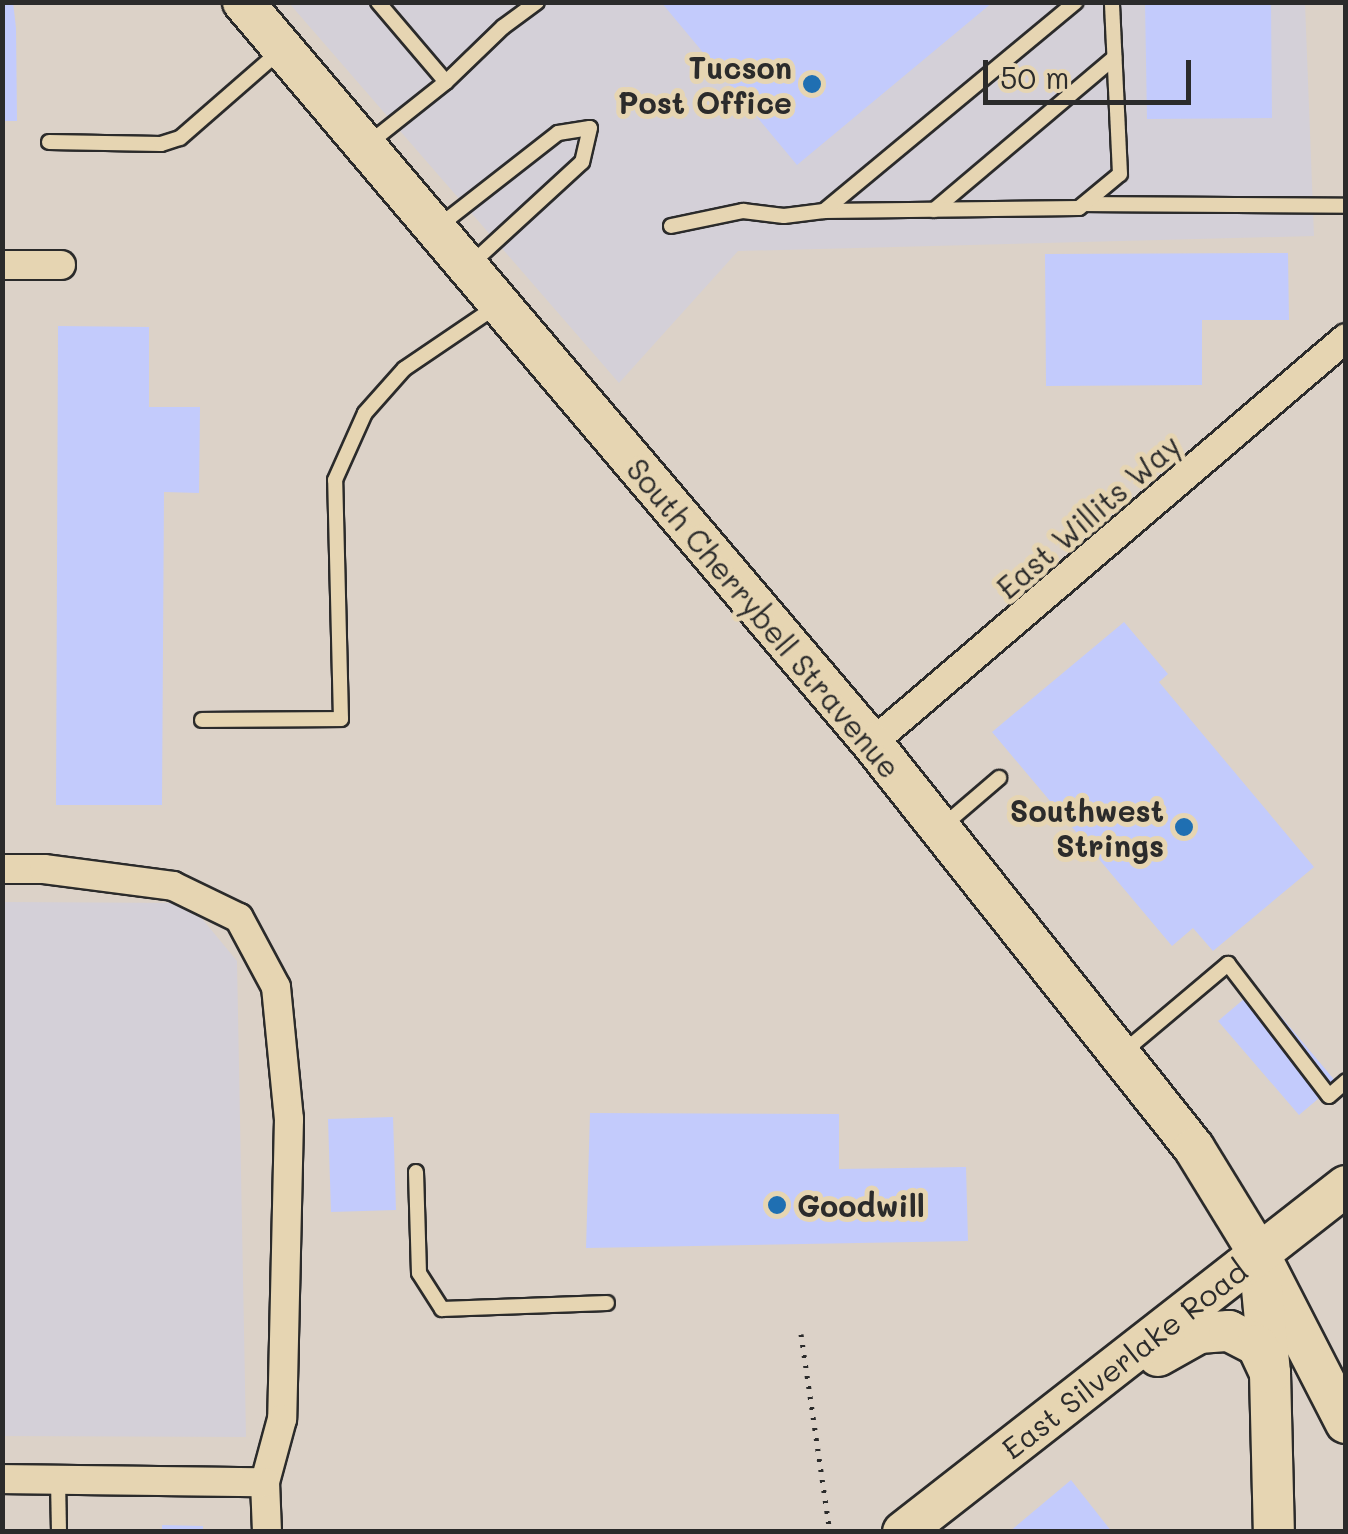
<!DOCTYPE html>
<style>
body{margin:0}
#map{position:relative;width:1348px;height:1534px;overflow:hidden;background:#dcd2c8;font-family:Mali,sans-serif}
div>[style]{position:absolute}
.built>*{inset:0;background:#d4d0d8}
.building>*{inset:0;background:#c3cbfc}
.path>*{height:5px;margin-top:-2.5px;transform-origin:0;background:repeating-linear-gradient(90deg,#2b2b2b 0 2.5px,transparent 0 10.5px)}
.roads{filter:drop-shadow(2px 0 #2b2b2b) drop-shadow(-2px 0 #2b2b2b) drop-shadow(0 2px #2b2b2b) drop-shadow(0 -2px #2b2b2b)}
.lane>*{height:14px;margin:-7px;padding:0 7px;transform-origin:7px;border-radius:7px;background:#e6d5b2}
.street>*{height:28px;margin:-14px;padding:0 14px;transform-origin:14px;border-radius:14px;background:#e6d5b2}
.secondary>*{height:40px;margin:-20px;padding:0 20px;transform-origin:20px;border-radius:20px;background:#e6d5b2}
.dots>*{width:28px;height:28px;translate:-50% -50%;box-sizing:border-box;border:5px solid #e6d5b2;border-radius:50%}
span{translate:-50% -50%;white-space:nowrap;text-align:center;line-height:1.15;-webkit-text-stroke:10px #e6d5b2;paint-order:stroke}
.poi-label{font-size:30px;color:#2b2b2b;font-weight:700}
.right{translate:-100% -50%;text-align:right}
.left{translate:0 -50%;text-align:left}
.street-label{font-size:30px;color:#2b2b2b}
.frame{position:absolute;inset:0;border:5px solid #2b2b2b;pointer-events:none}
.scale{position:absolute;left:983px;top:60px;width:208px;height:45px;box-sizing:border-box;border:5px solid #2b2b2b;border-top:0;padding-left:12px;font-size:30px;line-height:35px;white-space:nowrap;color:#2b2b2b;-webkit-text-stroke:8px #e6d5b2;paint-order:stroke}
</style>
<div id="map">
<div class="built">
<div style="clip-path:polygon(289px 3px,1305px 3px,1314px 236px,738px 251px,619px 383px)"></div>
<div style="clip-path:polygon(3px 902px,189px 903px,237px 961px,246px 1437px,3px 1436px)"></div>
</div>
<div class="building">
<div style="clip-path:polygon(2px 2px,13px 2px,16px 28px,17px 121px,2px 121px)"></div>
<div style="clip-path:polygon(661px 2px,993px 2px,797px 165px)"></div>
<div style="clip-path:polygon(1145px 2px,1271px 2px,1272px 118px,1147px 119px)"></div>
<div style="clip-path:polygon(1288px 253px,1289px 320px,1202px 320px,1202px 385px,1046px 386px,1045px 254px)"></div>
<div style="clip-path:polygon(58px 326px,149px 327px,149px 407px,200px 407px,199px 493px,164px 492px,162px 805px,56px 805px)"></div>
<div style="clip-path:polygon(1124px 622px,1168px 674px,1159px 682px,1314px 867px,1213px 951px,1193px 928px,1172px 946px,992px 732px)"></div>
<div style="clip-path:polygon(1257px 988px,1337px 1083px,1299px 1115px,1218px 1021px)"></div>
<div style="clip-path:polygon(590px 1113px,839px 1114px,839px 1169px,966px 1167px,968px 1241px,586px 1248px)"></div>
<div style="clip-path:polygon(393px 1117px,396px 1210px,331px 1212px,328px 1119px)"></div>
<div style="clip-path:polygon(1071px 1480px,1112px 1532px,1009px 1532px)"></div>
<div style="clip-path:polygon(162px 1525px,203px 1526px,203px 1532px,162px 1532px)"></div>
</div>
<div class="path">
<div style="left:801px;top:1334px;width:200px;rotate:81.7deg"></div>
</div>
<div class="roads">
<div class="lane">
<div style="left:446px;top:82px;width:79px;rotate:-44deg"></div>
<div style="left:503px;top:27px;width:42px;rotate:-36.3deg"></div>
<div style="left:49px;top:142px;width:112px;rotate:1deg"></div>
<div style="left:161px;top:144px;width:20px;rotate:-18deg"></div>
<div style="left:180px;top:138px;width:135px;rotate:-41.1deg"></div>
<div style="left:368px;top:144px;width:100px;rotate:-38.5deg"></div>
<div style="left:446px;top:82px;width:105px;rotate:-130.4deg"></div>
<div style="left:1085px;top:204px;width:261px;rotate:0.4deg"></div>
<div style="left:934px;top:210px;width:236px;rotate:-40.2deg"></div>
<div style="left:824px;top:211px;width:255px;rotate:-0.7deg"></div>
<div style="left:1079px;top:208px;width:53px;rotate:-39.7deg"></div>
<div style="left:1120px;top:174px;width:172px;rotate:-92.7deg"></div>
<div style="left:439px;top:226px;width:151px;rotate:-38deg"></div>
<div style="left:558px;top:133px;width:32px;rotate:-9deg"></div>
<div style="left:590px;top:128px;width:35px;rotate:103deg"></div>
<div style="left:582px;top:162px;width:151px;rotate:137.4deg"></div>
<div style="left:671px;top:226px;width:74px;rotate:-11.8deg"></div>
<div style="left:743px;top:211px;width:41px;rotate:7deg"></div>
<div style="left:784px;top:216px;width:40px;rotate:-7.1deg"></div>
<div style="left:824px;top:211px;width:327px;rotate:-39.7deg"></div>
<div style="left:202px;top:720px;width:139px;rotate:-0.4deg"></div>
<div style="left:341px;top:719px;width:239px;rotate:-91.4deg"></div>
<div style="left:335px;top:480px;width:73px;rotate:-65.9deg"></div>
<div style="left:365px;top:413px;width:59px;rotate:-48.4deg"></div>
<div style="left:404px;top:369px;width:114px;rotate:-34.2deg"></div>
<div style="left:943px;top:826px;width:74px;rotate:-40.6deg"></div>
<div style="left:1121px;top:1054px;width:140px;rotate:-40.1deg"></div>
<div style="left:1228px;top:964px;width:166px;rotate:52.6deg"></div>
<div style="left:1329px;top:1096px;width:23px;rotate:-41deg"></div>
<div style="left:416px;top:1172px;width:101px;rotate:88.3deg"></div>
<div style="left:419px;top:1273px;width:43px;rotate:57.4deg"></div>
<div style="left:442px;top:1309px;width:165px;rotate:-2.1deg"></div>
<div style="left:58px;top:1480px;width:52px;rotate:88.9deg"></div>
</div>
<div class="street">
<div style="left:2px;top:265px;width:59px"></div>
<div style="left:872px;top:743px;width:623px;rotate:-40.51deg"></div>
<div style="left:2px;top:869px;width:42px"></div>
<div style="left:44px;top:869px;width:130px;rotate:7.5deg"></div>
<div style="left:173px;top:886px;width:73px;rotate:25.9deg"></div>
<div style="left:239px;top:918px;width:78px;rotate:61.8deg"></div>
<div style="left:276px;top:987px;width:133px;rotate:84.4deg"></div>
<div style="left:289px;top:1119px;width:300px;rotate:91.3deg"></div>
<div style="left:282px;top:1419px;width:65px;rotate:105.1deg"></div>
<div style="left:265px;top:1482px;width:50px;rotate:87.7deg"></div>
<div style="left:2px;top:1479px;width:263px;rotate:0.7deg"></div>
</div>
<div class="secondary">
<div style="left:243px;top:2px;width:972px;rotate:49.67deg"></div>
<div style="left:872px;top:743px;width:517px;rotate:51.51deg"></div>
<div style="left:1194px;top:1148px;width:124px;rotate:58.5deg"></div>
<div style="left:1259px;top:1254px;width:190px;rotate:62.8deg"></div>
<div style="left:1261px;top:1278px;width:95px;rotate:84.6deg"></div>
<div style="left:1270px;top:1373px;width:159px;rotate:88.6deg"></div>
<div style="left:1158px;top:1356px;width:47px;rotate:-29.3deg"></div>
<div style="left:1199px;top:1333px;width:30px;rotate:-4deg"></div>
<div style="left:1229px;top:1331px;width:31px;rotate:27deg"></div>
<div style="left:1257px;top:1345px;width:31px;rotate:65deg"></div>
<div style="left:903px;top:1532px;width:562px;rotate:-37.99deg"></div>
</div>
</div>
<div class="dots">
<div style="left:812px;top:84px;background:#1f6fb2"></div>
<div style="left:1184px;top:827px;background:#1f6fb2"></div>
<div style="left:777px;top:1205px;background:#1f6fb2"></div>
</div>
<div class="poi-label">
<span class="right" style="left:792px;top:84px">Tucson<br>Post Office</span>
<span class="right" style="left:1164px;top:827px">Southwest<br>Strings</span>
<span class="left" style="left:797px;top:1205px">Goodwill</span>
</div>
<div class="street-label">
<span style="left:1088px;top:516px;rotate:-41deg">East Willits Way</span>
<span style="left:764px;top:618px;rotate:50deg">South Cherrybell Stravenue</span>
<span style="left:1124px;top:1359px;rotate:-38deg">East Silverlake Road</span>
</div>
<div class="frame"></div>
<div class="scale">50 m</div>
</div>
